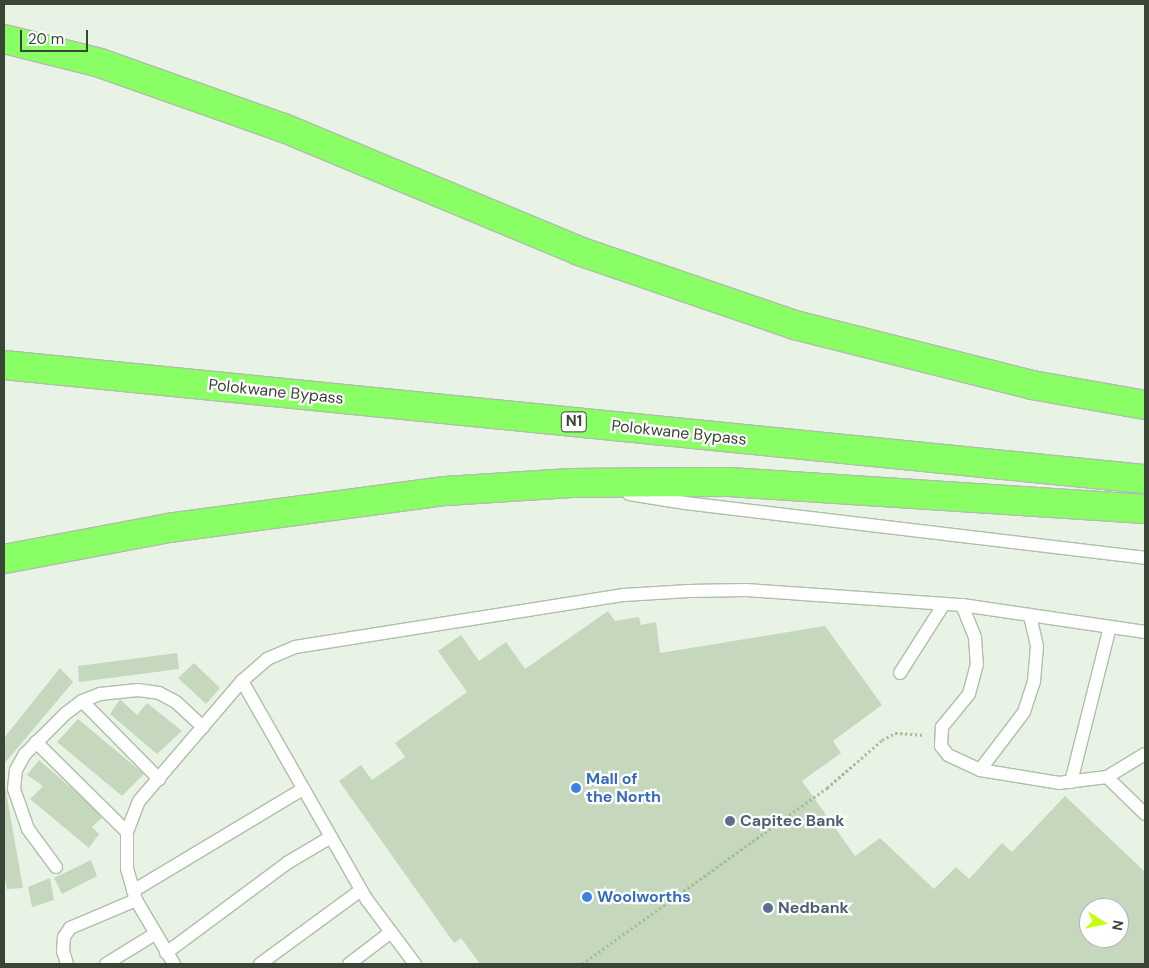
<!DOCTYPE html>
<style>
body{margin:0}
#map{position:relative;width:1149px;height:968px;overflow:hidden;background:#e8f3e5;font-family:"DM Sans",sans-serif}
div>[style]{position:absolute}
.building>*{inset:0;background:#c5d8bd}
.path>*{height:3px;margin-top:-1.5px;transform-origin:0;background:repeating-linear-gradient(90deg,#a3c198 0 2.5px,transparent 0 5px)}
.roads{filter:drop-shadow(1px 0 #aebfa8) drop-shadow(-1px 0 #aebfa8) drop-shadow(0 1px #aebfa8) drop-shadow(0 -1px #aebfa8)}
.lane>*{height:12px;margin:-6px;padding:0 6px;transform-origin:6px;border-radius:6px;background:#fff}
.highway>*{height:28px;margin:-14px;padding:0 14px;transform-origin:14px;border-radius:14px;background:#89ff65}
.dots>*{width:14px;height:14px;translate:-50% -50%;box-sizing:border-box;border:2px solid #fff;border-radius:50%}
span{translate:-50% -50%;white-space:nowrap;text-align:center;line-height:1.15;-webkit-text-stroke:4.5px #fff;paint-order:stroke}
.shield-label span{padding:1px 4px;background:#fff;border:1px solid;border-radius:4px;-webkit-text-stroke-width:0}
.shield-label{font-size:15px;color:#3a4635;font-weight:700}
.street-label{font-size:16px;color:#3a4635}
.shop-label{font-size:16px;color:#366cbe;font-weight:700}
.left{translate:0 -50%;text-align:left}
.service-label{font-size:16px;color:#4e5e75;font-weight:700}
.frame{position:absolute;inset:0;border:5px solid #3a4635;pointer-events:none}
.north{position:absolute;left:1079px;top:898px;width:50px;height:50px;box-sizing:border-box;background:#fff;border:1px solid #b0b5ae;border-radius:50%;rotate:100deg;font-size:14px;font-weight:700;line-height:20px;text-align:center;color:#3a4635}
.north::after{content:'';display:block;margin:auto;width:18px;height:22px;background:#c5ff11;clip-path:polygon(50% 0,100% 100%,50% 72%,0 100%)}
.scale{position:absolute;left:20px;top:30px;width:68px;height:22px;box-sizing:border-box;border:2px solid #3a4635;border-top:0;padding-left:6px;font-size:15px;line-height:18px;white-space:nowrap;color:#3a4635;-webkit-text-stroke:4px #fff;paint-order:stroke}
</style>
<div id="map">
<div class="building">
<div style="clip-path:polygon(evenodd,608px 611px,615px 621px,639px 617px,641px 625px,656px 622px,660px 653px,825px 626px,882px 705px,833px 741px,841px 753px,802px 781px,855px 856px,880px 838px,934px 889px,956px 867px,969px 879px,1002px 843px,1012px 852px,1065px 796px,1145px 872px,1145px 964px,480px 964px,461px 938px,454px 943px,339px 781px,361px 765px,372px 780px,405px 757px,395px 743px,467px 692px,438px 651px,461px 635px,479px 661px,506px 642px,525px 669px,608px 611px,1089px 908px,1119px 908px,1119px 938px,1089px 938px,1089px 908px)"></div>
<div style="clip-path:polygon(177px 653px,179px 669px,79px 682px,78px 666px)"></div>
<div style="clip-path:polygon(194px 663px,220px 688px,206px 704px,178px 678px)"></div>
<div style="clip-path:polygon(60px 668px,73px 682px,4px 764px,4px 738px)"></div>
<div style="clip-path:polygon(120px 699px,137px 715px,147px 703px,182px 731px,157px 754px,110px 714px)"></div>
<div style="clip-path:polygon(78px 719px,144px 774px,122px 796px,57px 742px)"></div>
<div style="clip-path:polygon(39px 760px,104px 816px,92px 827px,99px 834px,89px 848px,30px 799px,43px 786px,27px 775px)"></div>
<div style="clip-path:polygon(4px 786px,5px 786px,23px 888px,7px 889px,4px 875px)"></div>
<div style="clip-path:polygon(91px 860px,97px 876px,62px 894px,54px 878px)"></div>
<div style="clip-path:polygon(50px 878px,54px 900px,32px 907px,28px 887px)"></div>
</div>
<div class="path">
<div style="left:582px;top:964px;width:302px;rotate:-35.7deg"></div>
<div style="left:827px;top:788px;width:73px;rotate:-41.1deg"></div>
<div style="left:882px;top:740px;width:15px;rotate:-28deg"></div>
<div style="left:895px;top:733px;width:30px;rotate:4deg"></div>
</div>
<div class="roads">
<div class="lane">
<div style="left:629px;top:494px;width:57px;rotate:9.1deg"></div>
<div style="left:685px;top:503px;width:463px;rotate:6.8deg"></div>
<div style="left:962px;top:605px;width:35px;rotate:68deg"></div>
<div style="left:975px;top:638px;width:26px;rotate:86deg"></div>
<div style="left:977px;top:664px;width:31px;rotate:105deg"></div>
<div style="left:969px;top:694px;width:43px;rotate:129.3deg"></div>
<div style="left:942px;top:727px;width:19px;rotate:93deg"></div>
<div style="left:941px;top:746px;width:11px;rotate:52deg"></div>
<div style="left:948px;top:755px;width:35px;rotate:25deg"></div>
<div style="left:980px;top:770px;width:80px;rotate:9.3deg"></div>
<div style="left:1059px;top:783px;width:48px;rotate:-7.1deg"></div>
<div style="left:1107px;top:777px;width:44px;rotate:-31.2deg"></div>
<div style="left:900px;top:673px;width:82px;rotate:-57.5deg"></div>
<div style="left:242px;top:681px;width:252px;rotate:60.3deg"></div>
<div style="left:367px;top:900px;width:80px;rotate:53.1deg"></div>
<div style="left:82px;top:701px;width:110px;rotate:45.4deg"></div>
<div style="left:36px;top:742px;width:128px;rotate:44.7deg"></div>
<div style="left:980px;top:770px;width:73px;rotate:-52.8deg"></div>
<div style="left:1024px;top:712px;width:33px;rotate:-72deg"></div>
<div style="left:1034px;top:681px;width:35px;rotate:-85deg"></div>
<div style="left:1037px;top:646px;width:32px;rotate:-103deg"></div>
<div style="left:1107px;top:777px;width:53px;rotate:44.2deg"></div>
<div style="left:1071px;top:782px;width:160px;rotate:-75.9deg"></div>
<div style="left:56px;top:867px;width:47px;rotate:-126.4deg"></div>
<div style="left:28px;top:829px;width:42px;rotate:-109.3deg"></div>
<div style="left:14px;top:789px;width:19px;rotate:-84deg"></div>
<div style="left:16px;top:770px;width:18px;rotate:-61deg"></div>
<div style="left:25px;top:754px;width:57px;rotate:-45deg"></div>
<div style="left:65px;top:714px;width:21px;rotate:-37deg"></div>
<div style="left:82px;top:701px;width:19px;rotate:-21deg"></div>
<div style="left:100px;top:694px;width:38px;rotate:-6deg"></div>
<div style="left:138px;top:690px;width:21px;rotate:8deg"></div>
<div style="left:159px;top:693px;width:19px;rotate:28deg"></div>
<div style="left:176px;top:702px;width:37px;rotate:43deg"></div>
<div style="left:133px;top:891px;width:198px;rotate:-31deg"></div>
<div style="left:166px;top:953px;width:151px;rotate:-36.6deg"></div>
<div style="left:287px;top:863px;width:51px;rotate:-30.6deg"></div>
<div style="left:67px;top:964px;width:14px;rotate:-107deg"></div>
<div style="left:63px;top:951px;width:14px;rotate:-86deg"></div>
<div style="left:64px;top:937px;width:11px;rotate:-56deg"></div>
<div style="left:70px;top:928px;width:72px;rotate:-23deg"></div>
<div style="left:106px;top:964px;width:57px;rotate:-31.5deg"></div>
<div style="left:174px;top:964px;width:74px;rotate:-120.7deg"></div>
<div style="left:136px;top:900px;width:33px;rotate:-106deg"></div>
<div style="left:127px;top:868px;width:36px;rotate:-90deg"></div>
<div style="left:127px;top:832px;width:33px;rotate:-69deg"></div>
<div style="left:139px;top:801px;width:158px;rotate:-49.4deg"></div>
<div style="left:242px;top:681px;width:33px;rotate:-41deg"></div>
<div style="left:267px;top:659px;width:30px;rotate:-23deg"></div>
<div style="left:295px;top:647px;width:333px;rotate:-9deg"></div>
<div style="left:624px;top:595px;width:65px;rotate:-3.5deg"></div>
<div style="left:689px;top:591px;width:57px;rotate:-1deg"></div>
<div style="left:746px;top:590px;width:217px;rotate:4deg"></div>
<div style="left:962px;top:605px;width:185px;rotate:8.4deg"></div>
<div style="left:260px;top:964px;width:125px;rotate:-36.2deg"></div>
<div style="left:349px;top:964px;width:53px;rotate:-37.3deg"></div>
</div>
<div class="highway">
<div style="left:4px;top:39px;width:99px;rotate:14deg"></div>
<div style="left:100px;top:63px;width:195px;rotate:19.5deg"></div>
<div style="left:284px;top:128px;width:320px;rotate:22.6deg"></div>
<div style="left:579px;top:251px;width:228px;rotate:18.9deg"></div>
<div style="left:795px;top:325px;width:244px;rotate:14.2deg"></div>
<div style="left:1032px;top:385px;width:115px;rotate:10deg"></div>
<div style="left:4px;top:365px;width:1147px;rotate:5.71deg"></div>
<div style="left:4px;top:559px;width:167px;rotate:-10.7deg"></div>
<div style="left:168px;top:528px;width:280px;rotate:-7.6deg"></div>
<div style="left:446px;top:491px;width:125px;rotate:-3.7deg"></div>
<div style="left:571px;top:483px;width:158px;rotate:-0.4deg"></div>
<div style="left:729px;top:482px;width:417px;rotate:3.7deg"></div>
</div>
</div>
<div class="dots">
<div style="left:576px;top:788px;background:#3f7fe0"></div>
<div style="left:730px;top:821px;background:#5c6f8a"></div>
<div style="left:587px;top:897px;background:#3f7fe0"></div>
<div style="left:768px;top:908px;background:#5c6f8a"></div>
</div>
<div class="shield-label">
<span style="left:574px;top:422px">N1</span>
</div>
<div class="street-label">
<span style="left:276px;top:392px;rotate:6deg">Polokwane Bypass</span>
<span style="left:679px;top:433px;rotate:6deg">Polokwane Bypass</span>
</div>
<div class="shop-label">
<span class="left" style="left:586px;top:788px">Mall of<br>the North</span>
<span class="left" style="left:597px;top:897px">Woolworths</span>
</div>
<div class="service-label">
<span class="left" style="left:740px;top:821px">Capitec Bank</span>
<span class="left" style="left:778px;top:908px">Nedbank</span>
</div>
<div class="frame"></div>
<div class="north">N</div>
<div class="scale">20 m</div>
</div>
